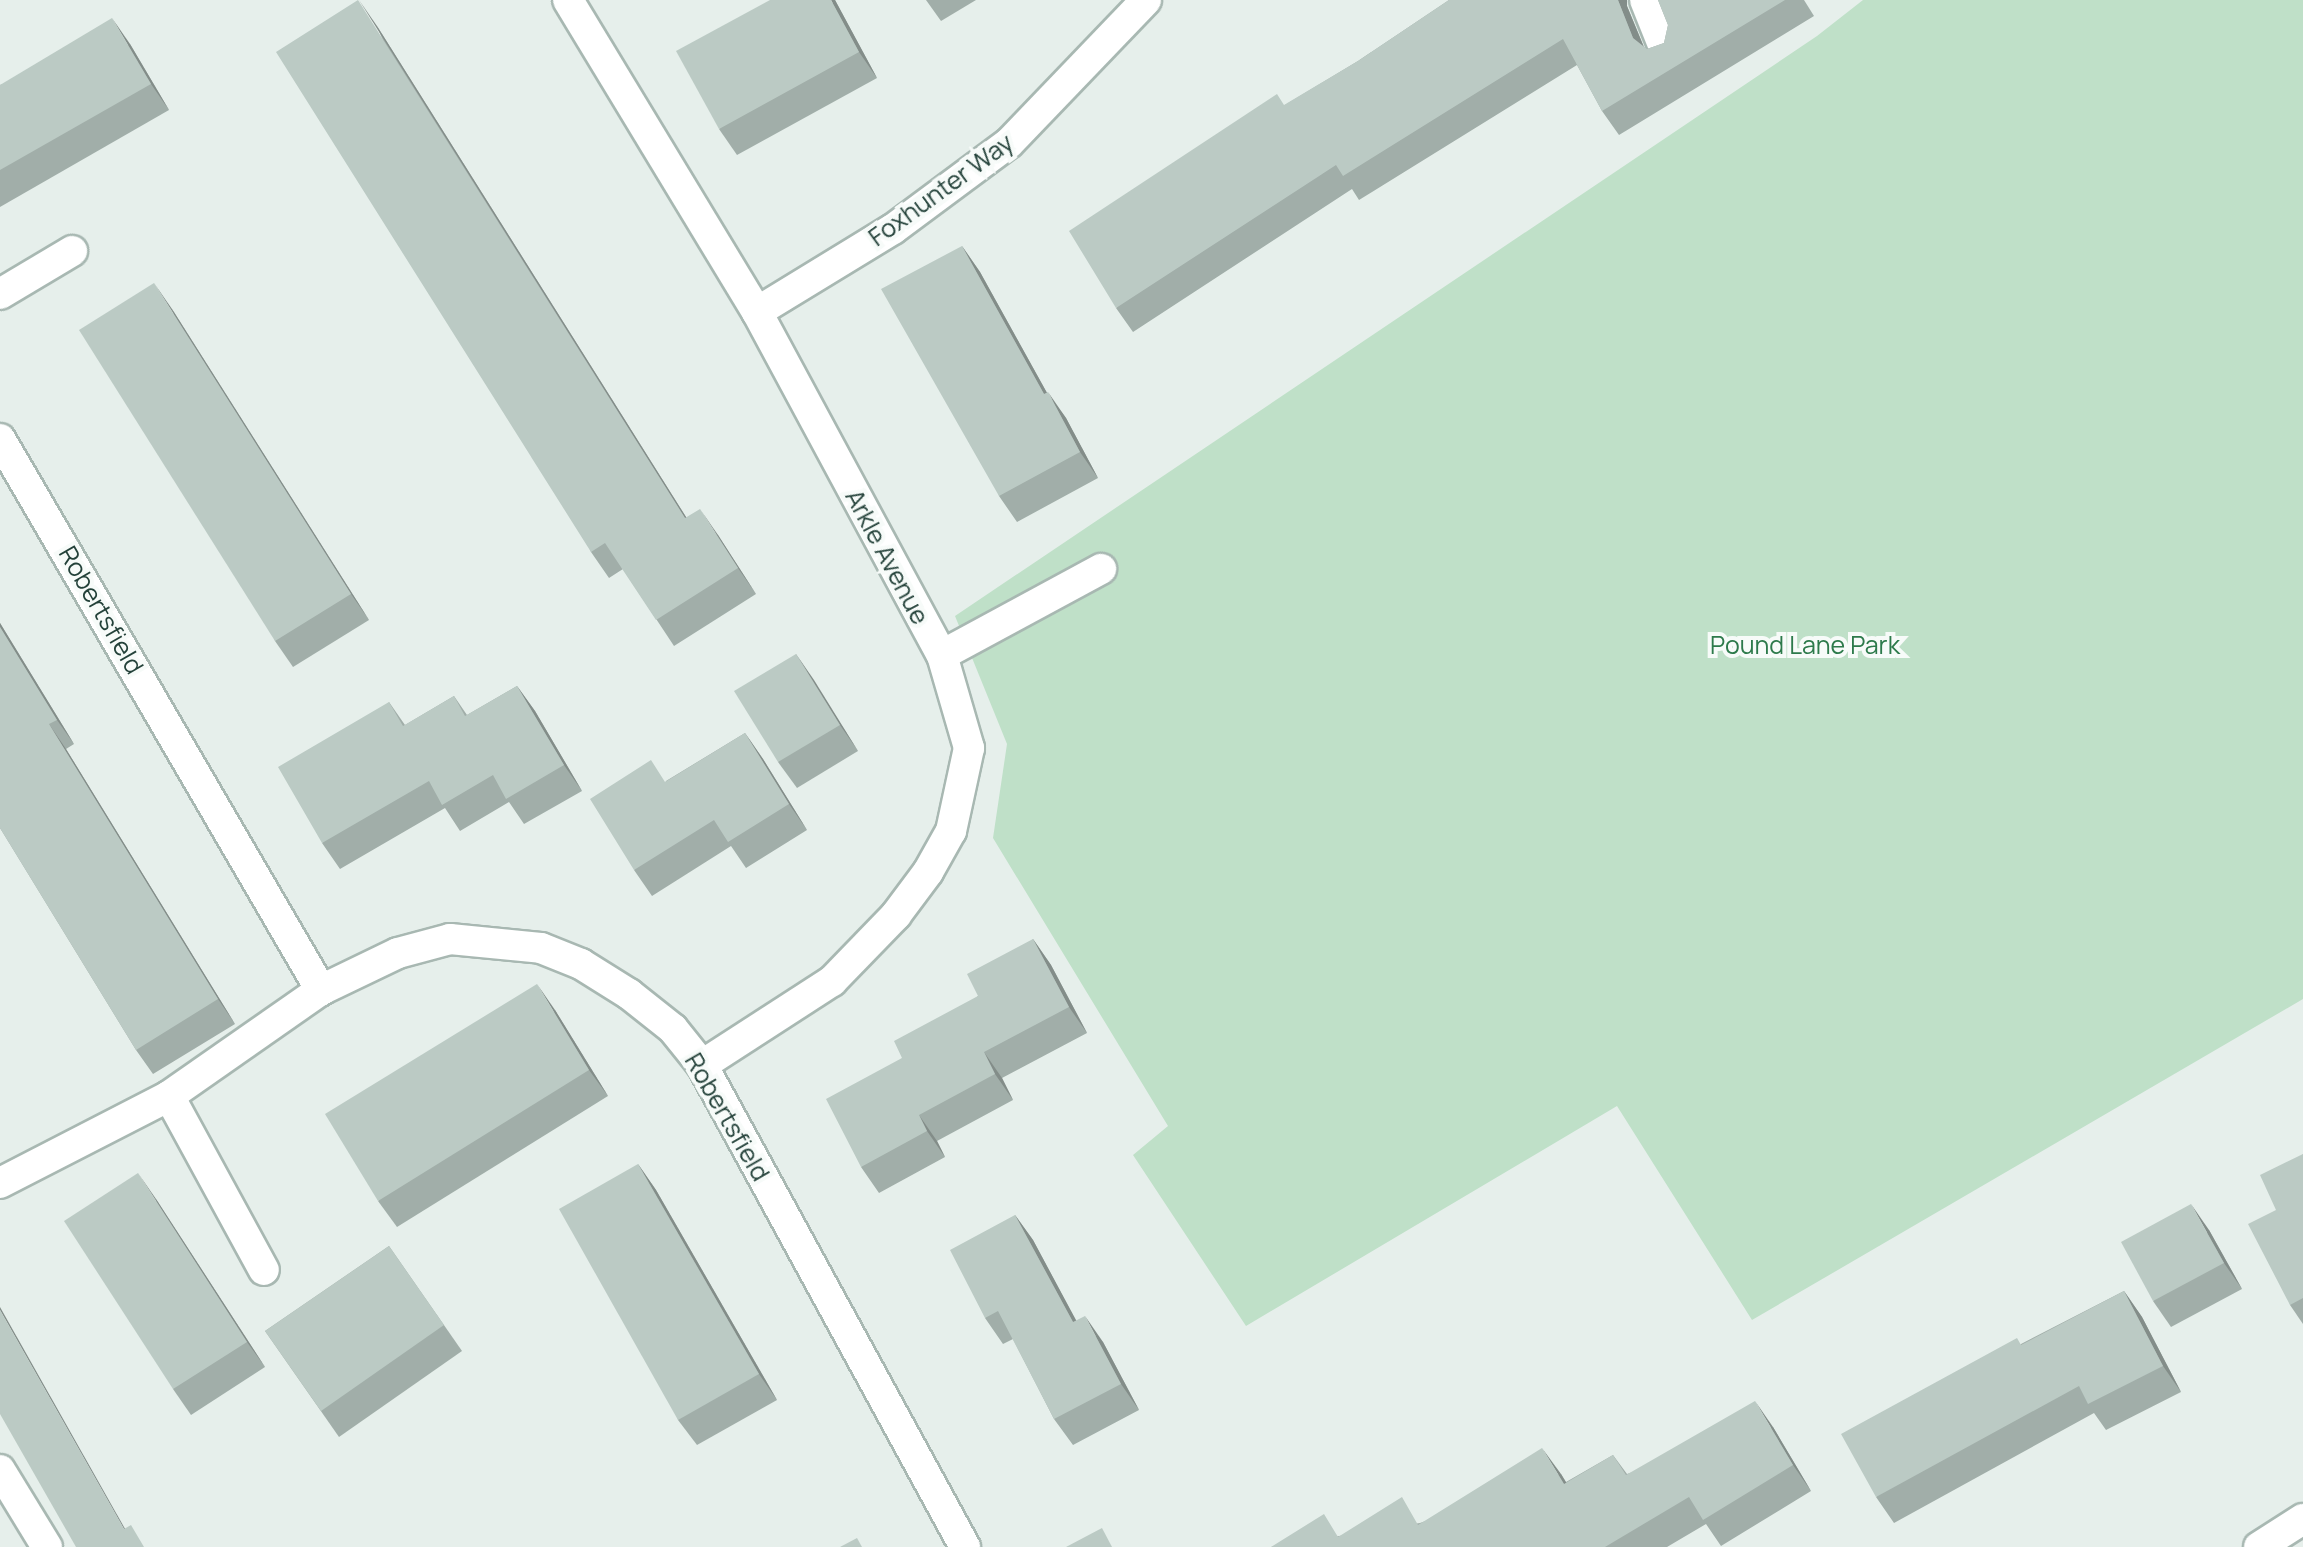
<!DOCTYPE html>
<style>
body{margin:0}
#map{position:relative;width:2303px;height:1547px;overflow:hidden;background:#e6efeb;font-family:Manrope,sans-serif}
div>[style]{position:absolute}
.green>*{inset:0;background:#bfe0c8}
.roads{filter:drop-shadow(2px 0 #a8b8b2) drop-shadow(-2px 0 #a8b8b2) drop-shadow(0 2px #a8b8b2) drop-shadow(0 -2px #a8b8b2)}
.minor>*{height:30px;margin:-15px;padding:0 15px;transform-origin:15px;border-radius:15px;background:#fff}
.wall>*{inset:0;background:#a1aea9}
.shaded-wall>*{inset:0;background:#838d89}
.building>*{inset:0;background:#bbcac4}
span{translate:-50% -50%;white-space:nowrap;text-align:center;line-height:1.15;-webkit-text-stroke:8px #f7fbf9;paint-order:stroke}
.street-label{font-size:25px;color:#24423a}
.park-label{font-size:25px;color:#2d7a4b}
</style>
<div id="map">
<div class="green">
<div style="clip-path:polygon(1863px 0,2303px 0,2303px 999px,1752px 1320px,1617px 1106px,1246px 1326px,1133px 1155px,1168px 1126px,993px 838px,1007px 744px,955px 616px,1817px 36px)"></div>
</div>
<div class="roads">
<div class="minor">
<div style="left:568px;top:0;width:365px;rotate:58.8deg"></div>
<div style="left:757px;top:312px;width:390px;rotate:61.7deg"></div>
<div style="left:942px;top:655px;width:97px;rotate:73.8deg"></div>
<div style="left:969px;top:748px;width:85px;rotate:102.2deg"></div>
<div style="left:951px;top:831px;width:47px;rotate:119.3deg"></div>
<div style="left:928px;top:872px;width:54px;rotate:126.7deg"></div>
<div style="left:896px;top:915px;width:92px;rotate:134.1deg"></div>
<div style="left:832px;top:981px;width:155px;rotate:147.1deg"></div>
<div style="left:1645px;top:0;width:59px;rotate:68.2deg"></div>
<div style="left:0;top:294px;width:84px;rotate:-30.8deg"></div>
<div style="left:757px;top:312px;width:159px;rotate:-31.4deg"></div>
<div style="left:893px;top:229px;width:144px;rotate:-36.6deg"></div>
<div style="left:1009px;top:143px;width:198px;rotate:-46.2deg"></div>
<div style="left:0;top:439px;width:638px;rotate:59.78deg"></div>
<div style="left:942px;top:655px;width:181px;rotate:-28.4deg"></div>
<div style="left:169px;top:1096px;width:198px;rotate:61.4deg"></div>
<div style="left:0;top:1183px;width:190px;rotate:-27.2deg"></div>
<div style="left:169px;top:1096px;width:185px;rotate:-34.9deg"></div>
<div style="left:321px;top:990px;width:85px;rotate:-25.7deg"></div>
<div style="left:398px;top:953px;width:54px;rotate:-15.1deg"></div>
<div style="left:450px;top:939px;width:91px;rotate:5.6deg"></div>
<div style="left:541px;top:948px;width:43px;rotate:21.8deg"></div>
<div style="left:581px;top:964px;width:57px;rotate:32deg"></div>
<div style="left:629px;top:994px;width:56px;rotate:38.5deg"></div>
<div style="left:673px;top:1029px;width:46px;rotate:51.1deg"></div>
<div style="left:702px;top:1065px;width:549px;rotate:61.38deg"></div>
<div style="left:0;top:1470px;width:90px;rotate:58.6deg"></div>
<div style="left:2259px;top:1547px;width:52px;rotate:-32.5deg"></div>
</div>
</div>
<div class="wall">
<div style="clip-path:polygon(835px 0,877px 78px,737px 155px,719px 129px)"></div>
<div style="clip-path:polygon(926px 0,976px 0,941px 21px)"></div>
<div style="clip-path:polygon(1449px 0,1627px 0,1627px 6px,1644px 47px,1647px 49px,1664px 43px,1668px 25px,1658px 0,1804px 0,1814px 16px,1619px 135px,1602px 111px,1577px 65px,1359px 200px,1352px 189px,1133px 332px,1116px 308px,1285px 105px,1358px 61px)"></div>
<div style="clip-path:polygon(377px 26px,686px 517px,718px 535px,756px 594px,674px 646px,623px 569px,609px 578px,591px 552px)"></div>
<div style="clip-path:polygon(130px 44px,169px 110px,0 207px,0 85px)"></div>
<div style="clip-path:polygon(962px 246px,980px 272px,1047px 393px,1066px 418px,1098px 478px,1017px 522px,999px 496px)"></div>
<div style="clip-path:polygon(172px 309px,369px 620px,293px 667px,275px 641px)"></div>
<div style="clip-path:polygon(0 623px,74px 744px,66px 749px,235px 1024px,153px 1074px,136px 1050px,0 828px)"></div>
<div style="clip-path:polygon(796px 654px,858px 751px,797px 788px,778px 762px)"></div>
<div style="clip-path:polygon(517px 686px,535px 711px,582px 791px,524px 824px,509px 802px,460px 831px,445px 808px,340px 869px,322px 843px,389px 702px,405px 725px,454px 696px,467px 715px)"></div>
<div style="clip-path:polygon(745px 733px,763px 759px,807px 830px,746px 868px,731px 846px,652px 896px,634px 870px,666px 781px)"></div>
<div style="clip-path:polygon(1033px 939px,1051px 965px,1087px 1033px,1002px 1078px,1013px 1100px,937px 1141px,945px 1157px,879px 1193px,861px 1167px,902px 1058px,978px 996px)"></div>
<div style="clip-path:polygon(555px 1010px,608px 1096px,397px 1227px,378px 1201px)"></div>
<div style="clip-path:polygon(2303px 1154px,2303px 1324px,2290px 1305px,2276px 1210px)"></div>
<div style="clip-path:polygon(638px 1164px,656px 1190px,777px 1400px,697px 1445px,678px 1420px)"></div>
<div style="clip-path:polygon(156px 1199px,265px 1367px,191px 1415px,173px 1389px)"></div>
<div style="clip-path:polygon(1015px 1215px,1033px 1240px,1076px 1321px,1103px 1342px,1139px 1410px,1073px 1445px,1054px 1419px,1013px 1339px,1003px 1344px,985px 1318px)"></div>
<div style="clip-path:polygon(2209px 1230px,2242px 1289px,2171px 1327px,2153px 1301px)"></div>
<div style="clip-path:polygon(389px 1246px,462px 1351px,339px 1437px,265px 1331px)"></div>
<div style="clip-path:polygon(2124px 1291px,2142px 1317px,2181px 1392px,2106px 1430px,2094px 1413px,1894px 1523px,1876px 1497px,2021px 1344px)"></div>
<div style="clip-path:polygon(1773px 1427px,1811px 1491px,1721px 1546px,1706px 1524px,1667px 1547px,1271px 1547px,1420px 1523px,1561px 1474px,1566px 1482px,1613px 1455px,1627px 1474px)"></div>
</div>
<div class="shaded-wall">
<div style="clip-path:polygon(359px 0,377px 26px,703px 544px,685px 518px)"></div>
<div style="clip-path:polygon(831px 0,835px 0,877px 78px,859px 52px)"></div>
<div style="clip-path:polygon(1618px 0,1627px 0,1627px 6px,1650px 62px,1633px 38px)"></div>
<div style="clip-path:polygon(112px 18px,130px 44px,169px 110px,151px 84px)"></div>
<div style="clip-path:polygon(962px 246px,980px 272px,1062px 420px,1044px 394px)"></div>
<div style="clip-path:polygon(154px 283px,172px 309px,369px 620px,351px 594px)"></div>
<div style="clip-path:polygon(1048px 392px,1066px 418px,1098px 478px,1080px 452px)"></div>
<div style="clip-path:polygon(700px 509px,718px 535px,756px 594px,738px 568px)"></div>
<div style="clip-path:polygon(0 623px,74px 744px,57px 720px,0 627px)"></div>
<div style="clip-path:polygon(796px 654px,814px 680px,858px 751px,840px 725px)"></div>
<div style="clip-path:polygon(517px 686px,535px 711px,582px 791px,564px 765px)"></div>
<div style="clip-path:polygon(49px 724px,66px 749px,235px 1024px,218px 999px)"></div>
<div style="clip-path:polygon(745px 733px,763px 759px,807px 830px,789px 804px)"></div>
<div style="clip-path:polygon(1033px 939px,1051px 965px,1087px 1033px,1069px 1007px)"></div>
<div style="clip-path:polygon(537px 984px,555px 1010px,608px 1096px,589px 1070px)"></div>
<div style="clip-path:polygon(984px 1052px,1002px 1078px,1013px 1100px,995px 1074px)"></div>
<div style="clip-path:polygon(919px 1115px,937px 1141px,945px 1157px,927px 1131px)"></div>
<div style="clip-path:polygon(638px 1164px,656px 1190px,777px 1400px,759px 1374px)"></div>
<div style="clip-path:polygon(138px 1173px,156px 1199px,265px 1367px,247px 1342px)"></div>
<div style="clip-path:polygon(2191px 1204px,2209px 1230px,2242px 1289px,2224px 1263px)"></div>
<div style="clip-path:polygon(1015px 1215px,1033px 1240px,1091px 1348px,1073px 1322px)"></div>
<div style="clip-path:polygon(2124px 1291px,2142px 1317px,2181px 1392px,2163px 1366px)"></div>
<div style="clip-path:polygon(0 1307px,133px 1543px,124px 1529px,0 1310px)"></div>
<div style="clip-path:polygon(1085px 1316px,1103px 1342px,1139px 1410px,1121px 1384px)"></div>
<div style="clip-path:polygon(1755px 1401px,1773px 1427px,1811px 1491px,1793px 1465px)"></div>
<div style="clip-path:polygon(1542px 1448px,1561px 1474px,1582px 1509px,1564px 1484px)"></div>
</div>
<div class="building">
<div style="clip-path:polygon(358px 0,685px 518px,700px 509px,738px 568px,656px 620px,605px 543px,591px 552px,276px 52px)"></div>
<div style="clip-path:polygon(770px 0,831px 0,859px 52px,719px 129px,676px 51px)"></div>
<div style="clip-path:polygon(1449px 0,1618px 0,1633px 38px,1647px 49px,1664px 43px,1668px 25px,1658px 0,1785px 0,1602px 111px,1563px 39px,1343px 176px,1336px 165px,1116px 308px,1069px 231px,1277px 94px,1284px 105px,1358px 61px)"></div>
<div style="clip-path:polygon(112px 18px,151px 84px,0 170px,0 85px)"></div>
<div style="clip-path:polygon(962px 246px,1044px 394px,1048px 392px,1080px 452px,999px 496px,881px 289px)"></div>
<div style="clip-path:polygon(154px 283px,351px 594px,275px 641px,79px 330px)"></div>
<div style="clip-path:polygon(0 627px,57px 720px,49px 724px,218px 999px,136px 1050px,0 828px)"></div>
<div style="clip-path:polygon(796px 654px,840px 725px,778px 762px,734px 691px)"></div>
<div style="clip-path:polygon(517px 686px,564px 765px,506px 799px,493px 775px,442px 805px,429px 781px,322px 843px,278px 767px,389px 702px,403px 726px,454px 696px,465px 716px)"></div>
<div style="clip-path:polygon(745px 733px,789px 804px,728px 842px,714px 820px,634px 870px,590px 799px,651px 760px,665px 782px)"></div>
<div style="clip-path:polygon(1033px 939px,1069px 1007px,984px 1052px,995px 1074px,919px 1115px,927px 1131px,861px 1167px,826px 1099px,902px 1058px,894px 1041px,978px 996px,967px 974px)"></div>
<div style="clip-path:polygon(537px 984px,589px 1070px,378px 1201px,325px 1114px)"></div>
<div style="clip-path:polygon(2303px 1154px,2303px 1298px,2290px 1305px,2248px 1224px,2276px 1210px,2260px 1175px)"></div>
<div style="clip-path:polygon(638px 1164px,759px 1374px,678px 1420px,559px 1209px)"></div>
<div style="clip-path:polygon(138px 1173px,247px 1342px,173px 1389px,64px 1221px)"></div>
<div style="clip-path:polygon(2191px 1204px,2224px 1263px,2153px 1301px,2121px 1242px)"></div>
<div style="clip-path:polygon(1015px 1215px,1073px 1322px,1085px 1316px,1121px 1384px,1054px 1419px,998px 1311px,985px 1318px,950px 1250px)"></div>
<div style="clip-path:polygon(389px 1246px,444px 1325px,321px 1411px,265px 1331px)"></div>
<div style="clip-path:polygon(2124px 1291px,2163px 1366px,2088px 1404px,2079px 1386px,1876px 1497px,1841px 1434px,2017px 1338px,2021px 1345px)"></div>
<div style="clip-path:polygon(0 1310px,124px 1529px,131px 1525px,144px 1547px,76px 1547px,0 1414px)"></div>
<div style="clip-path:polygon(1755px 1401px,1793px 1465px,1703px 1520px,1689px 1497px,1605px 1547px,1271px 1547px,1324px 1514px,1338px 1537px,1402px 1497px,1418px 1525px,1542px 1448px,1564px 1484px,1613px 1455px,1626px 1475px)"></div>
<div style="clip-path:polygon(1102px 1528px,1112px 1547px,1066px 1547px)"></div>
<div style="clip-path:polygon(857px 1538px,862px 1547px,840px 1547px)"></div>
</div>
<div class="street-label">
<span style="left:941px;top:190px;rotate:-36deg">Foxhunter Way</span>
<span style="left:887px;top:557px;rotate:62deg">Arkle Avenue</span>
<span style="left:101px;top:610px;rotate:60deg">Robertsfield</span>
<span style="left:727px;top:1117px;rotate:60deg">Robertsfield</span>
</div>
<div class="park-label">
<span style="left:1805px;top:645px">Pound Lane Park</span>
</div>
</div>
